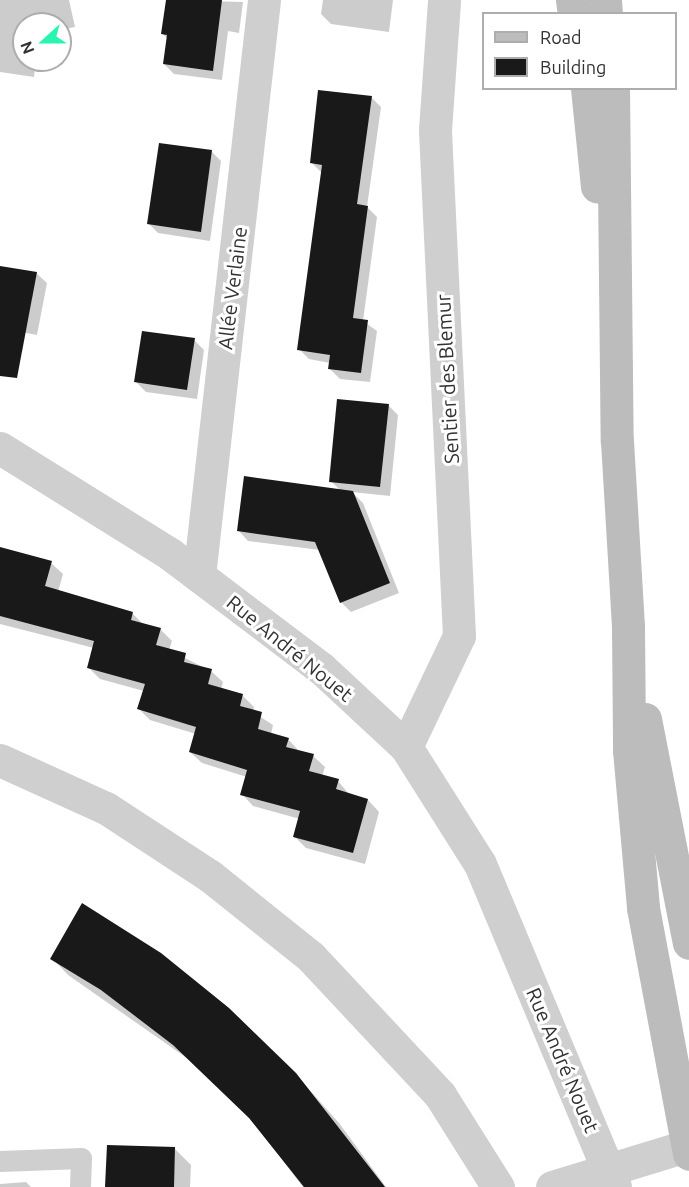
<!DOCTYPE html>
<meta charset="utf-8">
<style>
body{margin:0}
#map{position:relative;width:689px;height:1187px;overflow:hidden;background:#fff;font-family:Ubuntu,sans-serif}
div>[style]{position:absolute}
.shadow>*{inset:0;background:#0003}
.building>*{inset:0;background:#191919}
.service>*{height:21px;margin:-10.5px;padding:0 10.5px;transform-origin:10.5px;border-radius:10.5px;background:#cfcfcf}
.minor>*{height:33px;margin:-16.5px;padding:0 16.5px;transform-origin:16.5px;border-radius:16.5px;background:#cfcfcf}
.secondary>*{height:33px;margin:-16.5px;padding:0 16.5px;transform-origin:16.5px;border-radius:16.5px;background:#bcbcbc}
span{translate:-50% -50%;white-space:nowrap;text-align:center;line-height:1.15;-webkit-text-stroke:6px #fff;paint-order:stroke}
.street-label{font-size:20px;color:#323232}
.legend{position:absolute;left:482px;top:12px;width:195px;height:78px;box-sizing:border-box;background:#fff;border:2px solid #adadad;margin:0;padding:8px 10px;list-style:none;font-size:18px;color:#323232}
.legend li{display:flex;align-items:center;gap:12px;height:30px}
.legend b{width:30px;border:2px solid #adadad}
.north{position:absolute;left:12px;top:12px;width:60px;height:60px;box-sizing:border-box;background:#fff;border:2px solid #adadad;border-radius:50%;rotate:249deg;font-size:16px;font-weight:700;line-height:24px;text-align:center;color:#323232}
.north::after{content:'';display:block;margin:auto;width:21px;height:27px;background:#29f5b1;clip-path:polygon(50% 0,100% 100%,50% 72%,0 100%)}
</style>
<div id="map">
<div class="shadow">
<div style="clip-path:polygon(0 0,69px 0,75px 27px,60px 30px,60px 24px,24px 24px,24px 60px,36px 60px,34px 77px,0 72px)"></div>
<div style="clip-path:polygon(168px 0,243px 2px,239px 33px,228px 31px,222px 80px,174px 74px,164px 64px,168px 39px,163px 34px)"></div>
<div style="clip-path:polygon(323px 0,393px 0,389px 32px,331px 24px,321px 14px)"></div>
<div style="clip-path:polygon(371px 97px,381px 107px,367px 207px,377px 217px,363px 321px,377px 331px,370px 382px,340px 379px,330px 369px,330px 363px,309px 359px,299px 349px,322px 173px,312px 163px)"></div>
<div style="clip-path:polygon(211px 151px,221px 161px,210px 241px,158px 233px,148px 223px)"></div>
<div style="clip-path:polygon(0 267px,36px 273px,47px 283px,37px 335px,0 328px)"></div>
<div style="clip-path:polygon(194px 340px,204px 350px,197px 399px,146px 392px,136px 382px)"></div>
<div style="clip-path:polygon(388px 405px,398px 415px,390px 496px,352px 492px,363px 503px,399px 593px,351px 612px,341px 602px,320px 550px,248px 541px,238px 530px,341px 491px,331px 481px)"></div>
<div style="clip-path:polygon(0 549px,51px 563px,63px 574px,58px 592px,132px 613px,144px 625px,160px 629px,172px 641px,169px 650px,211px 671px,223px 682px,221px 689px,242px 695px,254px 707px,253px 712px,273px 725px,271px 734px,288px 739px,299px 751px,313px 756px,325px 767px,322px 776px,338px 781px,349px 794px,368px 800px,379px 812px,365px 864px,306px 848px,295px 837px,300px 819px,253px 806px,242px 794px,247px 777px,202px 763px,190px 752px,196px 734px,150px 720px,138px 708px,144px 691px,100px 679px,88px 667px,94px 648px,0 624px)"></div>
<div style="clip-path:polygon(52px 958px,289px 1067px,339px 1123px,386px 1187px,303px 1187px,252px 1120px,191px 1061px,68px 975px)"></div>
<div style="clip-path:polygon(175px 1149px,191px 1165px,190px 1187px,107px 1187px)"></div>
<div style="clip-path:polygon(26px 1182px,31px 1187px,0 1187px,0 1184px)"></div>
</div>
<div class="building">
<div style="clip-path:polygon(166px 0,222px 0,213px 71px,163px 64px,167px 35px,161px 34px)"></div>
<div style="clip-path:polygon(318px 90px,372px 96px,357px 204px,368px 206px,353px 318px,368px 320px,361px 373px,328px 369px,330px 355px,297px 350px,322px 165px,310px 163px)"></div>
<div style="clip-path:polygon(159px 143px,212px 150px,201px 232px,147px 224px)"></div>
<div style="clip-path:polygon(0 266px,37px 272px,17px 378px,0 376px)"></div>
<div style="clip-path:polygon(142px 331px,195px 338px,187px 390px,134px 382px)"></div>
<div style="clip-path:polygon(337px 399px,389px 404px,380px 487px,329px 482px)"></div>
<div style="clip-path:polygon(244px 476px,353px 491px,390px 583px,340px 603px,315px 542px,237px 531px)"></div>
<div style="clip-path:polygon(0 547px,52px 561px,45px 586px,133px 612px,131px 620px,161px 628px,156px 645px,186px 653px,184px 662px,212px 669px,208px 684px,243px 694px,240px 706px,262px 712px,258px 729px,289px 738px,286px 747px,314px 754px,309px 771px,339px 779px,336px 789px,368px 799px,353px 853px,293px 837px,300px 811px,240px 795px,247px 770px,189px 752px,196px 727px,137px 709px,145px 684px,87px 668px,94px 641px,0 616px)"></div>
<div style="clip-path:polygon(82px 903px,161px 953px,229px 1008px,296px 1073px,385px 1187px,304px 1187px,249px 1118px,173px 1045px,101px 990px,50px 959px)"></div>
<div style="clip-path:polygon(107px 1145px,175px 1147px,174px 1187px,105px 1187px)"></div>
</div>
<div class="service">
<div style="left:0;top:1161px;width:81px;rotate:-2.1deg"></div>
<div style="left:81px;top:1158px;width:29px;rotate:92deg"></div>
</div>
<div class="minor">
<div style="left:0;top:448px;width:200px;rotate:31.9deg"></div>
<div style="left:170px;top:554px;width:189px;rotate:37.1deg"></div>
<div style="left:321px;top:668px;width:116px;rotate:42.9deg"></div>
<div style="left:406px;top:747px;width:138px;rotate:57.7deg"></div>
<div style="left:480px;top:864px;width:350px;rotate:67.3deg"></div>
<div style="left:199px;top:576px;width:580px;rotate:-83.56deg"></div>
<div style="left:406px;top:747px;width:123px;rotate:-64.5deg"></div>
<div style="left:459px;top:636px;width:507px;rotate:-92.72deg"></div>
<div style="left:435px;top:130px;width:130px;rotate:-86deg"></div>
<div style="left:0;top:760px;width:116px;rotate:24.4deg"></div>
<div style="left:106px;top:808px;width:124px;rotate:33.2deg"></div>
<div style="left:210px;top:876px;width:129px;rotate:38.7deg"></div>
<div style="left:311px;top:957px;width:189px;rotate:46.9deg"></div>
<div style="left:440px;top:1095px;width:109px;rotate:57.8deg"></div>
<div style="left:552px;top:1187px;width:143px;rotate:-17deg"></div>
</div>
<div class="secondary">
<div style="left:572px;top:0;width:14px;rotate:82deg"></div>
<div style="left:605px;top:0;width:14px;rotate:86deg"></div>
<div style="left:587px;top:88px;width:99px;rotate:84.2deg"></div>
<div style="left:613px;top:88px;width:353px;rotate:89.4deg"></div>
<div style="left:617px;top:441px;width:185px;rotate:86.6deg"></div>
<div style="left:628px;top:626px;width:124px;rotate:89.5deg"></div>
<div style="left:629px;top:750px;width:159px;rotate:84.9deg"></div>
<div style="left:643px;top:908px;width:250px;rotate:79.4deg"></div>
<div style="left:645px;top:719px;width:228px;rotate:78.9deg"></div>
</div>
<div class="street-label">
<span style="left:232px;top:288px;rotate:-83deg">Allée Verlaine</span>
<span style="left:447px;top:379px;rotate:-93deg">Sentier des Blemur</span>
<span style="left:290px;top:648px;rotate:39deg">Rue André Nouet</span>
<span style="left:563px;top:1060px;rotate:67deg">Rue André Nouet</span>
</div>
<ul class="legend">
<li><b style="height:8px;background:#bcbcbc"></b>Road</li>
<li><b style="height:16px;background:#191919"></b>Building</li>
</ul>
<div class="north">N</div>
</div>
